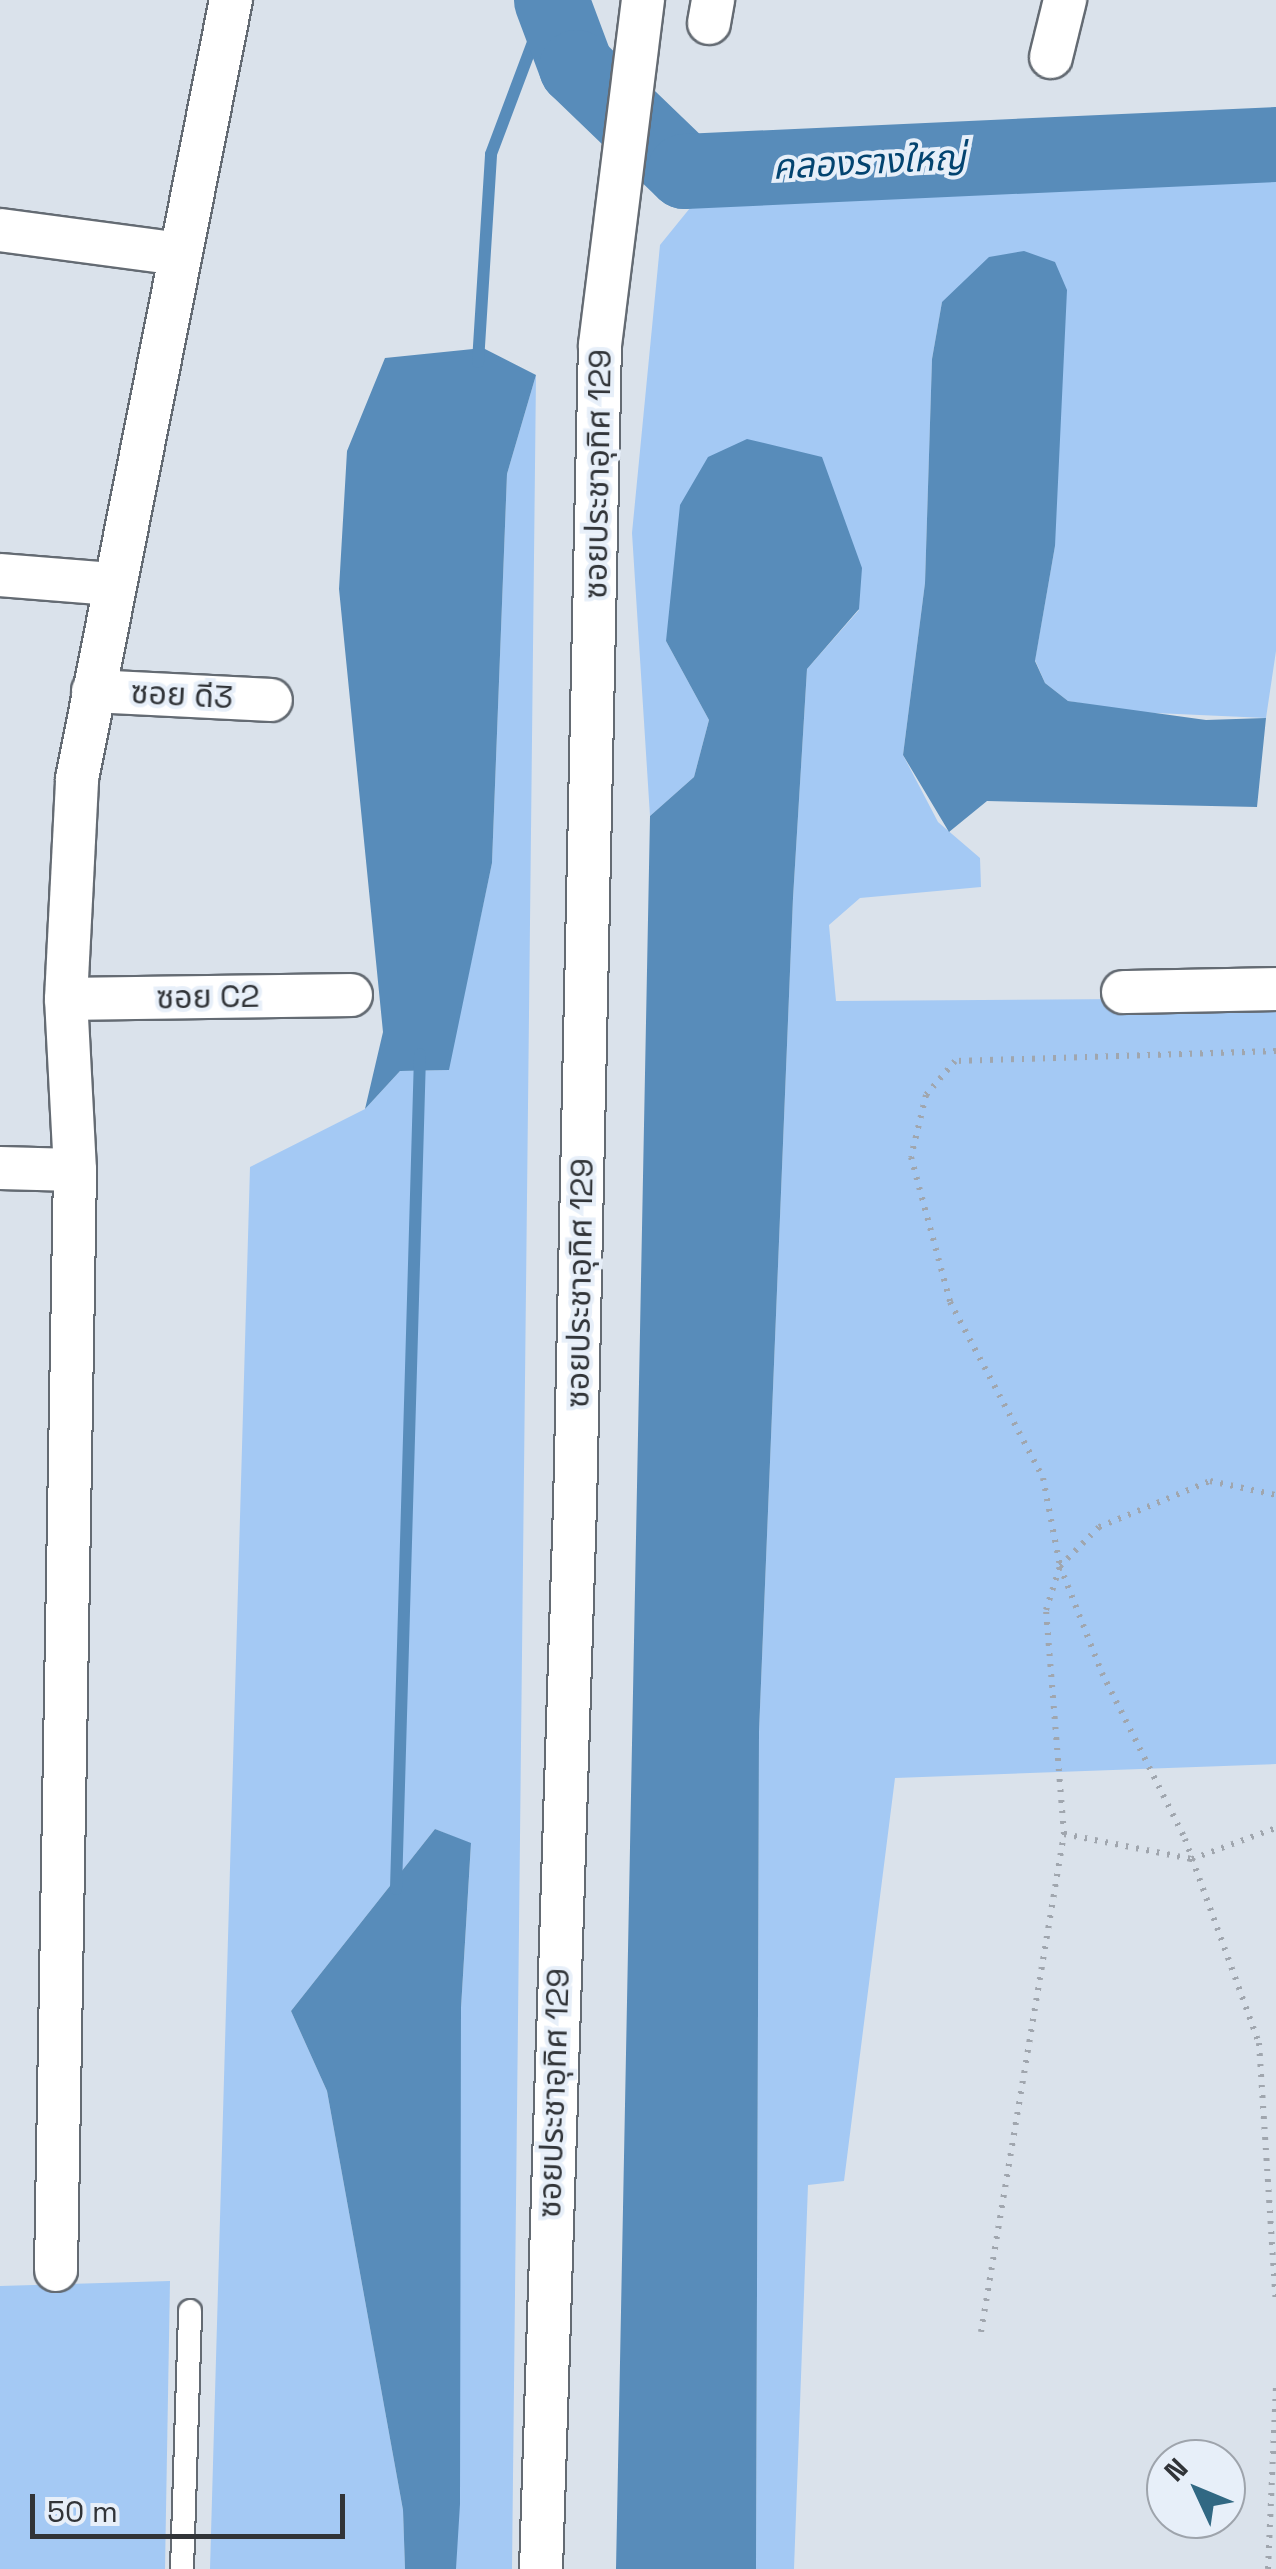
<!DOCTYPE html>
<meta charset="utf-8">
<style>
body{margin:0}
#map{position:relative;width:1276px;height:2569px;overflow:hidden;background:#dae2eb;font-family:"Space Grotesk","Noto Sans Thai",sans-serif}
div>[style]{position:absolute}
.green>*{inset:0;background:#a4c9f4}
.water>*{inset:0;background:#588cba}
.stream>*{height:12px;margin:-6px;padding:0 6px;transform-origin:6px;border-radius:6px;background:#588cba}
.river>*{height:75px;margin:-37.5px;padding:0 37.5px;transform-origin:37.5px;border-radius:37.5px;background:#588cba}
.path>*{height:6px;margin-top:-3px;transform-origin:0;background:repeating-linear-gradient(90deg,#a0a6ae 0 2.5px,transparent 0 10.5px)}
.roads{filter:drop-shadow(2px 0 #646b73) drop-shadow(-2px 0 #646b73) drop-shadow(0 2px #646b73) drop-shadow(0 -2px #646b73)}
.service>*{height:22px;margin:-11px;padding:0 11px;transform-origin:11px;border-radius:11px;background:#fff}
.minor>*{height:42px;margin:-21px;padding:0 21px;transform-origin:21px;border-radius:21px;background:#fff}
span{translate:-50% -50%;white-space:nowrap;text-align:center;line-height:1.15;-webkit-text-stroke:8px #e7eff9;paint-order:stroke}
.street-label{font-size:32px;color:#313438}
.water-label{font-size:35px;color:#034470;font-style:italic}
.north{position:absolute;left:1146px;top:2439px;width:100px;height:100px;box-sizing:border-box;background:#e7eff9;border:2px solid #9ea4ac;border-radius:50%;rotate:314deg;font-size:28px;font-weight:700;line-height:40px;text-align:center;color:#313438}
.north::after{content:'';display:block;margin:auto;width:35px;height:45px;background:#316883;clip-path:polygon(50% 0,100% 100%,50% 72%,0 100%)}
.scale{position:absolute;left:30px;top:2494px;width:315px;height:45px;box-sizing:border-box;border:5px solid #313438;border-top:0;padding-left:12px;font-size:30px;line-height:35px;white-space:nowrap;color:#313438;-webkit-text-stroke:8px #e7eff9;paint-order:stroke}
</style>
<div id="map">
<div class="green">
<div style="clip-path:polygon(1276px 176px,1276px 651px,1266px 718px,1133px 712px,1068px 701px,1045px 683px,1035px 660px,1055px 546px,942px 302px,932px 359px,925px 583px,903px 755px,938px 822px,980px 858px,981px 887px,860px 898px,829px 925px,836px 1001px,1276px 998px,1276px 1764px,895px 1778px,844px 2181px,808px 2185px,794px 2569px,756px 2569px,759px 1732px,793px 898px,807px 669px,859px 610px,666px 641px,709px 720px,694px 777px,650px 816px,632px 533px,660px 245px,690px 208px,731px 192px)"></div>
<div style="clip-path:polygon(536px 375px,512px 2569px,456px 2569px,461px 2008px,471px 1844px,435px 1829px,291px 2011px,327px 2091px,403px 2510px,405px 2569px,210px 2569px,250px 1167px,365px 1109px,400px 1071px,448px 1070px,492px 863px,507px 474px)"></div>
<div style="clip-path:polygon(170px 2281px,165px 2569px,0 2569px,0 2286px)"></div>
</div>
<div class="water">
<div style="clip-path:polygon(1024px 251px,1055px 262px,1067px 290px,1055px 546px,1035px 661px,1045px 683px,1068px 701px,1206px 720px,1266px 718px,1257px 807px,987px 801px,949px 832px,903px 755px,925px 583px,932px 359px,942px 302px,989px 257px)"></div>
<div style="clip-path:polygon(483px 348px,536px 375px,507px 474px,492px 863px,449px 1070px,400px 1071px,365px 1109px,383px 1032px,339px 589px,347px 451px,385px 358px)"></div>
<div style="clip-path:polygon(747px 439px,822px 457px,862px 568px,859px 609px,807px 669px,793px 898px,759px 1732px,756px 2569px,616px 2569px,650px 816px,694px 777px,709px 720px,666px 641px,680px 505px,708px 457px)"></div>
<div style="clip-path:polygon(435px 1829px,471px 1843px,461px 2008px,460px 2504px,456px 2569px,405px 2569px,403px 2510px,327px 2091px,291px 2011px)"></div>
</div>
<div class="stream">
<div style="left:478px;top:362px;width:208px;rotate:-86.4deg"></div>
<div style="left:491px;top:154px;width:165px;rotate:-69.4deg"></div>
<div style="left:396px;top:1889px;width:835px;rotate:-88.35deg"></div>
</div>
<div class="river">
<div style="left:551px;top:0;width:72px;rotate:69.5deg"></div>
<div style="left:576px;top:67px;width:150px;rotate:43.9deg"></div>
<div style="left:684px;top:171px;width:593px;rotate:-2.61deg"></div>
</div>
<div class="path">
<div style="left:1276px;top:1051px;width:321px;rotate:178.2deg"></div>
<div style="left:955px;top:1061px;width:45px;rotate:130.5deg"></div>
<div style="left:926px;top:1095px;width:64px;rotate:103.6deg"></div>
<div style="left:911px;top:1157px;width:150px;rotate:74.9deg"></div>
<div style="left:950px;top:1302px;width:199px;rotate:62.1deg"></div>
<div style="left:1043px;top:1478px;width:90px;rotate:79.1deg"></div>
<div style="left:1060px;top:1566px;width:115px;rotate:68.6deg"></div>
<div style="left:1102px;top:1673px;width:186px;rotate:63.4deg"></div>
<div style="left:1185px;top:1839px;width:217px;rotate:70.1deg"></div>
<div style="left:1259px;top:2043px;width:262px;rotate:86.3deg"></div>
<div style="left:1064px;top:1834px;width:130px;rotate:11.1deg"></div>
<div style="left:1192px;top:1859px;width:90px;rotate:-20.3deg"></div>
<div style="left:981px;top:2332px;width:505px;rotate:-80.54deg"></div>
<div style="left:1064px;top:1834px;width:225px;rotate:-94.6deg"></div>
<div style="left:1046px;top:1610px;width:46px;rotate:-72.3deg"></div>
<div style="left:1060px;top:1566px;width:55px;rotate:-45deg"></div>
<div style="left:1099px;top:1527px;width:120px;rotate:-22.5deg"></div>
<div style="left:1210px;top:1481px;width:67px;rotate:12deg"></div>
<div style="left:1268px;top:2569px;width:184px;rotate:-87.5deg"></div>
</div>
<div class="roads">
<div class="service">
<div style="left:182px;top:2569px;width:258px;rotate:-88.2deg"></div>
</div>
<div class="minor">
<div style="left:709px;top:23px;width:23px;rotate:-80deg"></div>
<div style="left:1051px;top:57px;width:59px;rotate:-76.2deg"></div>
<div style="left:0;top:230px;width:182px;rotate:7.6deg"></div>
<div style="left:0;top:575px;width:113px;rotate:4.6deg"></div>
<div style="left:93px;top:691px;width:178px;rotate:2.9deg"></div>
<div style="left:1123px;top:992px;width:153px;rotate:-1.1deg"></div>
<div style="left:66px;top:999px;width:285px;rotate:-0.8deg"></div>
<div style="left:0;top:1168px;width:75px;rotate:1.5deg"></div>
<div style="left:75px;top:1170px;width:171px;rotate:-93deg"></div>
<div style="left:66px;top:999px;width:220px;rotate:-87.1deg"></div>
<div style="left:77px;top:779px;width:794px;rotate:-78.82deg"></div>
<div style="left:56px;top:2270px;width:1100px;rotate:-89.01deg"></div>
<div style="left:541px;top:2569px;width:1063px;rotate:-88.17deg"></div>
<div style="left:575px;top:1507px;width:1162px;rotate:-88.77deg"></div>
<div style="left:600px;top:345px;width:348px;rotate:-82.9deg"></div>
</div>
</div>
<div class="street-label">
<span style="left:598px;top:474px;rotate:-89deg">ซอยประชาอุทิศ 129</span>
<span style="left:182px;top:695px;rotate:3deg">ซอย ดี3</span>
<span style="left:208px;top:997px;rotate:-1deg">ซอย C2</span>
<span style="left:580px;top:1283px;rotate:-89deg">ซอยประชาอุทิศ 129</span>
<span style="left:554px;top:2093px;rotate:-88deg">ซอยประชาอุทิศ 129</span>
</div>
<div class="water-label">
<span style="left:869px;top:162px;rotate:-3deg">คลองรางใหญ่</span>
</div>
<div class="north">N</div>
<div class="scale">50 m</div>
</div>
